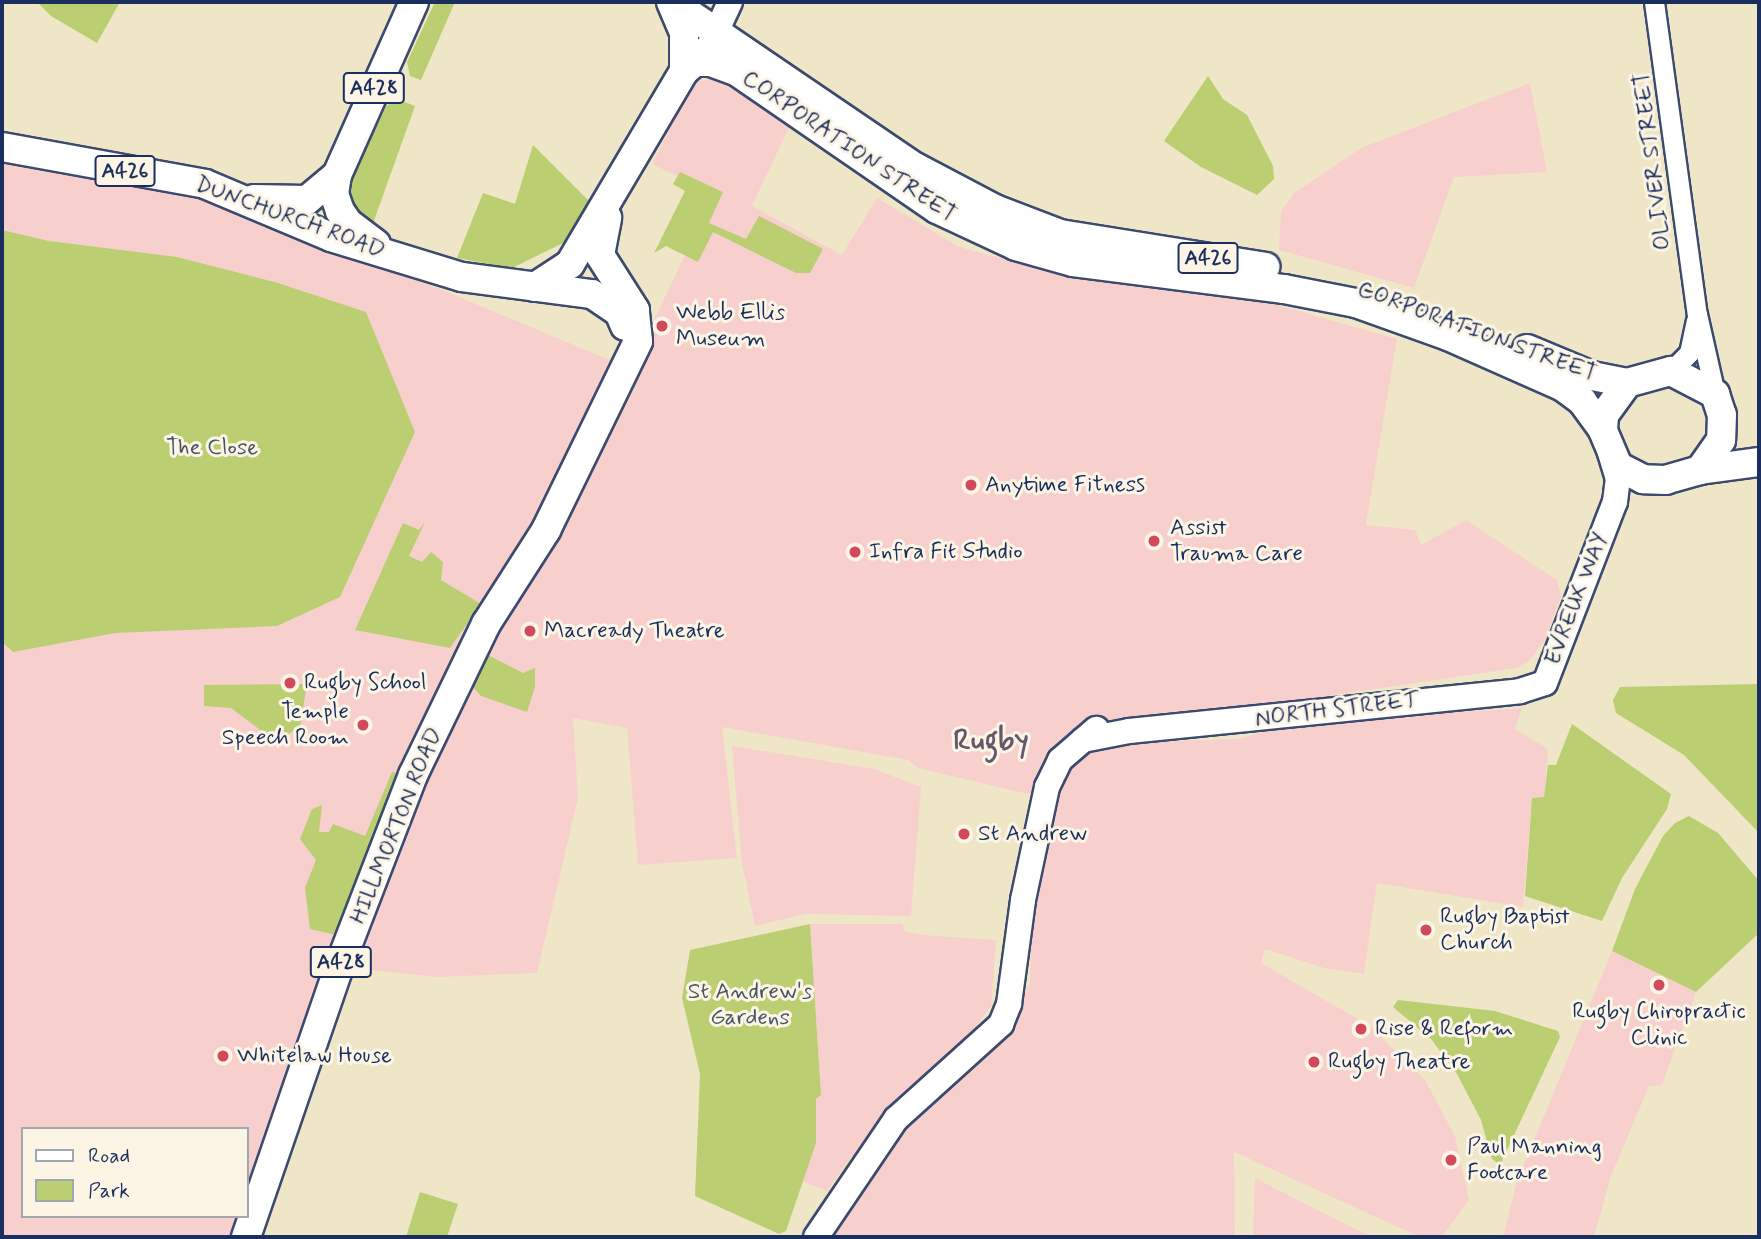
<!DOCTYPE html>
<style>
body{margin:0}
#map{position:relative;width:1761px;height:1239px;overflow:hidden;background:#eee6c7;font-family:Mynerve,sans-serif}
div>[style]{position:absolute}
.built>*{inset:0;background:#f7d0ce}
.green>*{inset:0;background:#bbce71}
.roads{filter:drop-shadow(2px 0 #3b4a6e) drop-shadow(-2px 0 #3b4a6e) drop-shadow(0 2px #3b4a6e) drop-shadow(0 -2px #3b4a6e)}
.minor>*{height:19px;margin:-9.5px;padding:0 9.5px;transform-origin:9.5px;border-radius:9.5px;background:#fff}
.major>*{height:24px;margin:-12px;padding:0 12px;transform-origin:12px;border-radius:12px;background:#fff}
.highway>*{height:28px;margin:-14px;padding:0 14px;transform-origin:14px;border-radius:14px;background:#fff}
.dots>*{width:19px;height:19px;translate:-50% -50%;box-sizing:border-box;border:4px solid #fcf5e5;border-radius:50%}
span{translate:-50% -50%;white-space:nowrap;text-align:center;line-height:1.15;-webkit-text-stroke:6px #fcf5e5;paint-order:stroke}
.shield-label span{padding:2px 5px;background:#fcf5e5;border:2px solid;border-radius:5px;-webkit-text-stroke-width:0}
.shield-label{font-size:21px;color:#1b2f5e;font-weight:700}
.street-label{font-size:23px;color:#1b2f5e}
.poi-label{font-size:23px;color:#1b2f5e}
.left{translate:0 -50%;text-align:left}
.right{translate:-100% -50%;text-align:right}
.park-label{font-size:23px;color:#435763}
.district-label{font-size:30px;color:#63596d;font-weight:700}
.frame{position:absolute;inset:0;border:4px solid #1b2f5e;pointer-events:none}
.legend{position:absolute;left:21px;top:1127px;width:228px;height:91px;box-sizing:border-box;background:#fcf5e5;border:2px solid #a2a6af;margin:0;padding:9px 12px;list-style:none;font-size:21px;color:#1b2f5e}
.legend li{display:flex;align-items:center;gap:14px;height:35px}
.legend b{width:35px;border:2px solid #a2a6af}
</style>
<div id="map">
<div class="built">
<div style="clip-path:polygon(712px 78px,731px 81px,791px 123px,752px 206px,842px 255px,877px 198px,959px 247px,1059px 273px,1256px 299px,1397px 339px,1366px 525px,1415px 530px,1421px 545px,1466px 520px,1557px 580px,1561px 596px,1545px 640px,1529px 661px,1516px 668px,1240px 709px,1157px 713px,1156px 738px,1175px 741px,1238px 739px,1296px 723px,1522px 708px,1515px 729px,1548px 749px,1544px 798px,1532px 798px,1523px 907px,1377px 883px,1364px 974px,1324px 968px,1265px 949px,1261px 963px,1370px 1026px,1425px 1080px,1455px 1136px,1469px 1200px,1442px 1237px,1420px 1237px,1234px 1152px,1235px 1237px,825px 1237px,866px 1164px,852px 1155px,827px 1191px,802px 1181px,816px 1143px,816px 1098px,821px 1095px,810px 924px,903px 924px,904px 931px,923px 935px,996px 940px,991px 1007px,950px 1058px,1007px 1029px,1030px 983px,1032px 914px,1058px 784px,1071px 764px,1043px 759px,1035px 792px,1028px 794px,918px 768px,908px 760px,722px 727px,737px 858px,638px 865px,627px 728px,573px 718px,578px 798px,537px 973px,436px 977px,326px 965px,247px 1202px,247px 1129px,23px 1129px,23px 1216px,242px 1216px,234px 1237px,2px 1237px,2px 164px,200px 198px,253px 222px,440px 289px,610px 360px,531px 532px,505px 566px,531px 578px,714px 194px,652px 164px,693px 83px)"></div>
<div style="clip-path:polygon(1530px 83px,1547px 172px,1454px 177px,1414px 288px,1279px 250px,1281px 212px,1294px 193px,1361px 148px)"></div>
<div style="clip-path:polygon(732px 746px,874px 769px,921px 787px,911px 916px,806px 914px,755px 926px,742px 863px)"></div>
<div style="clip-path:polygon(1612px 951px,1696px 992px,1662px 1085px,1649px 1086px,1611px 1176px,1594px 1237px,1503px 1237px,1516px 1184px)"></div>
<div style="clip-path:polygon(1255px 1178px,1371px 1237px,1253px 1237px)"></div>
</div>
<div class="green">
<div style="clip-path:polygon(37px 2px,120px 2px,97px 43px,51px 16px)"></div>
<div style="clip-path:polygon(435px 2px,455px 2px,421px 80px,410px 76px,407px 62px)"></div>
<div style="clip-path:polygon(1208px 76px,1223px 99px,1247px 115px,1273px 166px,1274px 179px,1257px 195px,1201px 167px,1164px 141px)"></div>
<div style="clip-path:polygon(402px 101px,415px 106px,371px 229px,349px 212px,347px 188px,387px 105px)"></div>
<div style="clip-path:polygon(533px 145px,590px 202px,565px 242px,512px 268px,457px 258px,483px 193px,515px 204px)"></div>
<div style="clip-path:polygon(680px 172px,723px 192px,709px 223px,746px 239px,759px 216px,823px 249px,810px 273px,796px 273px,713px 232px,698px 262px,666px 246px,654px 253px,685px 191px,673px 184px)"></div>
<div style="clip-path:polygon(2px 230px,49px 241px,177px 257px,278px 283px,366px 312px,415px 432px,340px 597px,277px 626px,115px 633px,13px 652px,2px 642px)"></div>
<div style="clip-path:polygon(425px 522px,409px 556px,422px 562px,431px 552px,443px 562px,441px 580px,481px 604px,450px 648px,355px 630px,403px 523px,419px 530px)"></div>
<div style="clip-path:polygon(484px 653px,523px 673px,535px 668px,535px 687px,527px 712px,481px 696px,471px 685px)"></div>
<div style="clip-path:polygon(307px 684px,300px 727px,285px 736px,273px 731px,267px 735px,231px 708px,204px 706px,204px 685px)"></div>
<div style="clip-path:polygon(1759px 684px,1759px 833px,1684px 755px,1616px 713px,1613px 700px,1620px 687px)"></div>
<div style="clip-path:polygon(1572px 724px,1671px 794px,1667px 809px,1622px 878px,1602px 921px,1525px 896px,1532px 798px,1544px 797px,1548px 765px,1556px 765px)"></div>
<div style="clip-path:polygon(392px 772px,400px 774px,336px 935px,310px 929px,305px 888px,316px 860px,300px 839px,312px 809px,322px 805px,319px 832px,329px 832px,333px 824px,365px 836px)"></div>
<div style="clip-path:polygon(1689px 816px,1718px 833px,1759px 881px,1759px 933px,1696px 992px,1612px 951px,1635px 889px,1663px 836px,1675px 823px)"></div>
<div style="clip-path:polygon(810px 924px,821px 1095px,816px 1099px,816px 1143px,786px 1231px,779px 1234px,695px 1196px,700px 1074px,682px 998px,690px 950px)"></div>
<div style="clip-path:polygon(1398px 1000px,1495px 1011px,1558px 1031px,1560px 1037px,1500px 1165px,1492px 1159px,1481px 1120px,1457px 1074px,1431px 1039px,1393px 1007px)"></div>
<div style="clip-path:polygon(420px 1192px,458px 1204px,447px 1237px,406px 1237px)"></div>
</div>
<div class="roads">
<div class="minor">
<div style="left:1654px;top:2px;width:315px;rotate:82.2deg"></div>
<div style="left:1697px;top:314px;width:82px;rotate:77.3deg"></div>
<div style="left:1671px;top:371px;width:25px;rotate:-45deg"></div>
<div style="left:1689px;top:353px;width:33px;rotate:-78deg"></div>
</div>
<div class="major">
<div style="left:695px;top:62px;width:25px;rotate:-50deg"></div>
<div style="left:711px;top:43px;width:45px;rotate:-65.1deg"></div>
<div style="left:1083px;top:740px;width:47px;rotate:-11.1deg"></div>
<div style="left:1129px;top:731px;width:393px;rotate:-5.8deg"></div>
<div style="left:1520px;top:691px;width:26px;rotate:-18deg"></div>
<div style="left:1545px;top:683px;width:194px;rotate:-68.9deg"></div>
<div style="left:1615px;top:502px;width:23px;rotate:-83deg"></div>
<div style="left:1618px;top:479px;width:28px;rotate:-107deg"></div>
<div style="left:816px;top:1237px;width:143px;rotate:-55.9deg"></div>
<div style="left:896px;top:1119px;width:142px;rotate:-42.1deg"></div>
<div style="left:1001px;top:1024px;width:22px;rotate:-68deg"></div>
<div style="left:1009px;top:1004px;width:105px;rotate:-82.3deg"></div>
<div style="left:1023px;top:900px;width:116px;rotate:-78deg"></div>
<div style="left:1047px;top:787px;width:30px;rotate:-64deg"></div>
<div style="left:1060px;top:760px;width:48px;rotate:-40.7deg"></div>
</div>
<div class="highway">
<div style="left:671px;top:2px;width:34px;rotate:67deg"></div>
<div style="left:684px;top:33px;width:38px;rotate:90deg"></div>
<div style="left:672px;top:2px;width:294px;rotate:34.2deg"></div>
<div style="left:915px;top:167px;width:90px;rotate:27.7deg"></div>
<div style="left:995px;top:209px;width:70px;rotate:21deg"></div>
<div style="left:1060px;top:234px;width:208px;rotate:9.1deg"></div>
<div style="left:2px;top:147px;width:206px;rotate:10.3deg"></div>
<div style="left:205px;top:184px;width:137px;rotate:22.8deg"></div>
<div style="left:331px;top:237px;width:137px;rotate:17deg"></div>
<div style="left:462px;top:277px;width:131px;rotate:7.5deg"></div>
<div style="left:592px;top:294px;width:32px;rotate:34deg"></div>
<div style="left:619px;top:312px;width:15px;rotate:67deg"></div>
<div style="left:254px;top:199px;width:53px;rotate:1.1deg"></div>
<div style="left:307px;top:200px;width:39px;rotate:-40deg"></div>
<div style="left:376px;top:244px;width:34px;rotate:-143deg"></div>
<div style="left:349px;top:224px;width:16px;rotate:-125deg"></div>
<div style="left:340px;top:211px;width:18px;rotate:-109deg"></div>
<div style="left:334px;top:194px;width:19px;rotate:-81deg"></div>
<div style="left:337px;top:175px;width:189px;rotate:-66deg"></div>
<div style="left:535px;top:287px;width:42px;rotate:-33.3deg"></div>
<div style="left:570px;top:264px;width:224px;rotate:-59.4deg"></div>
<div style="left:684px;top:71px;width:14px;rotate:-39deg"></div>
<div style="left:695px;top:62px;width:16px"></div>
<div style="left:711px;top:62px;width:27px;rotate:20deg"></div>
<div style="left:736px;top:71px;width:244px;rotate:34.5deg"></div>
<div style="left:937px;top:209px;width:87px;rotate:25.1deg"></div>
<div style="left:1016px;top:246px;width:59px;rotate:15.7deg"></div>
<div style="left:1073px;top:262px;width:213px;rotate:7.3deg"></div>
<div style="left:1284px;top:289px;width:73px;rotate:11deg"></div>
<div style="left:1356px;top:303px;width:98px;rotate:19.7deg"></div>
<div style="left:1448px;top:336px;width:126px;rotate:23.9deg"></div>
<div style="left:1563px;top:387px;width:24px;rotate:36deg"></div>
<div style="left:1582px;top:401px;width:36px;rotate:54deg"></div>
<div style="left:1527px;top:349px;width:70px;rotate:22.6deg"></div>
<div style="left:1592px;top:376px;width:36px;rotate:11deg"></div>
<div style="left:1671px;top:371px;width:50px;rotate:27.6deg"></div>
<div style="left:1715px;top:394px;width:22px;rotate:72deg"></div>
<div style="left:1722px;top:415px;width:25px;rotate:92deg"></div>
<div style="left:1721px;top:440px;width:37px;rotate:125deg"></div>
<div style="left:1700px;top:470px;width:35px;rotate:164deg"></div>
<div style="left:1666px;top:480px;width:23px;rotate:-178deg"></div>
<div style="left:1643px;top:479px;width:28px;rotate:-153deg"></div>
<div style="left:1618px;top:466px;width:39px;rotate:-113deg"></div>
<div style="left:1603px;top:430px;width:15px;rotate:-86deg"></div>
<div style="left:1604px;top:415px;width:39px;rotate:-54deg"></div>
<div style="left:1627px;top:383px;width:46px;rotate:-15.3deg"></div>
<div style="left:1700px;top:470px;width:60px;rotate:-7.7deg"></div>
<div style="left:246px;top:1237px;width:280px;rotate:-71deg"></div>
<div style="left:337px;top:972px;width:211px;rotate:-68.9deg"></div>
<div style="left:413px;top:775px;width:168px;rotate:-64.2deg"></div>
<div style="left:486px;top:624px;width:112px;rotate:-57.4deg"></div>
<div style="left:546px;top:530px;width:210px;rotate:-64deg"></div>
<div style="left:638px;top:341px;width:31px;rotate:-96deg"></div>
<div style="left:635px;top:310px;width:65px;rotate:-122.5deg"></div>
<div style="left:600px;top:255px;width:38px;rotate:-79deg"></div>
</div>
</div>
<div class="dots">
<div style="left:662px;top:326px;background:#d1495b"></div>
<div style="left:971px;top:485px;background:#d1495b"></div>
<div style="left:1154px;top:541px;background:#d1495b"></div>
<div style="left:855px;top:552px;background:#d1495b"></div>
<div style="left:530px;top:631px;background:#d1495b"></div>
<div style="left:290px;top:683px;background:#d1495b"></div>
<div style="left:363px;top:725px;background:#d1495b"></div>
<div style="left:964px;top:834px;background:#d1495b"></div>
<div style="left:1426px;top:930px;background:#d1495b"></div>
<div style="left:1659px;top:985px;background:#d1495b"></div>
<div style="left:1361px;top:1029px;background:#d1495b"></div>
<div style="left:223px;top:1056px;background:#d1495b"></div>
<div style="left:1314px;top:1062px;background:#d1495b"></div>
<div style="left:1451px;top:1160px;background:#d1495b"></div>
</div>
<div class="shield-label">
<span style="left:374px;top:88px">A428</span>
<span style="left:125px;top:171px">A426</span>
<span style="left:1208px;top:258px">A426</span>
<span style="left:341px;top:962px">A428</span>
</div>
<div class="street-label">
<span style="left:849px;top:147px;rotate:34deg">CORPORATION STREET</span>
<span style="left:1653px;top:161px;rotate:-97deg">OLIVER STREET</span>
<span style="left:290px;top:218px;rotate:20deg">DUNCHURCH ROAD</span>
<span style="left:1477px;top:332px;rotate:20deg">CORPORATION STREET</span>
<span style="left:1577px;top:599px;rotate:-69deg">EVREUX WAY</span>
<span style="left:1337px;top:710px;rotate:-7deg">NORTH STREET</span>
<span style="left:397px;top:826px;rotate:-68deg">HILLMORTON ROAD</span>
</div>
<div class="poi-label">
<span class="left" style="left:676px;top:326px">Webb Ellis<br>Museum</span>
<span class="left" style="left:985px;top:485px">Anytime Fitness</span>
<span class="left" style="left:1170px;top:541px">Assist<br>Trauma Care</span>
<span class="left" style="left:869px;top:552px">Infra Fit Studio</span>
<span class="left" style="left:544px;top:631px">Macready Theatre</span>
<span class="left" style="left:304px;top:683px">Rugby School</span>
<span class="right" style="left:349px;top:725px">Temple<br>Speech Room</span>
<span class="left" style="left:978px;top:834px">St Andrew</span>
<span class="left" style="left:1440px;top:930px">Rugby Baptist<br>Church</span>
<span style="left:1659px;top:1025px">Rugby Chiropractic<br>Clinic</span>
<span class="left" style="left:1375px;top:1029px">Rise &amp; Reform</span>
<span class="left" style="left:237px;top:1056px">Whitelaw House</span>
<span class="left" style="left:1328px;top:1062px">Rugby Theatre</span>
<span class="left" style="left:1467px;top:1160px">Paul Manning<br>Footcare</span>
</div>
<div class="park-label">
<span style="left:212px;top:448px">The Close</span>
<span style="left:750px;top:1005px">St Andrew's<br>Gardens</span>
</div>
<div class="district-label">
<span style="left:991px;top:741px">Rugby</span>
</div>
<div class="frame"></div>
<ul class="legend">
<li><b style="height:9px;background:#fff"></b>Road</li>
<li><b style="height:19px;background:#bbce71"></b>Park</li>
</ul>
</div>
